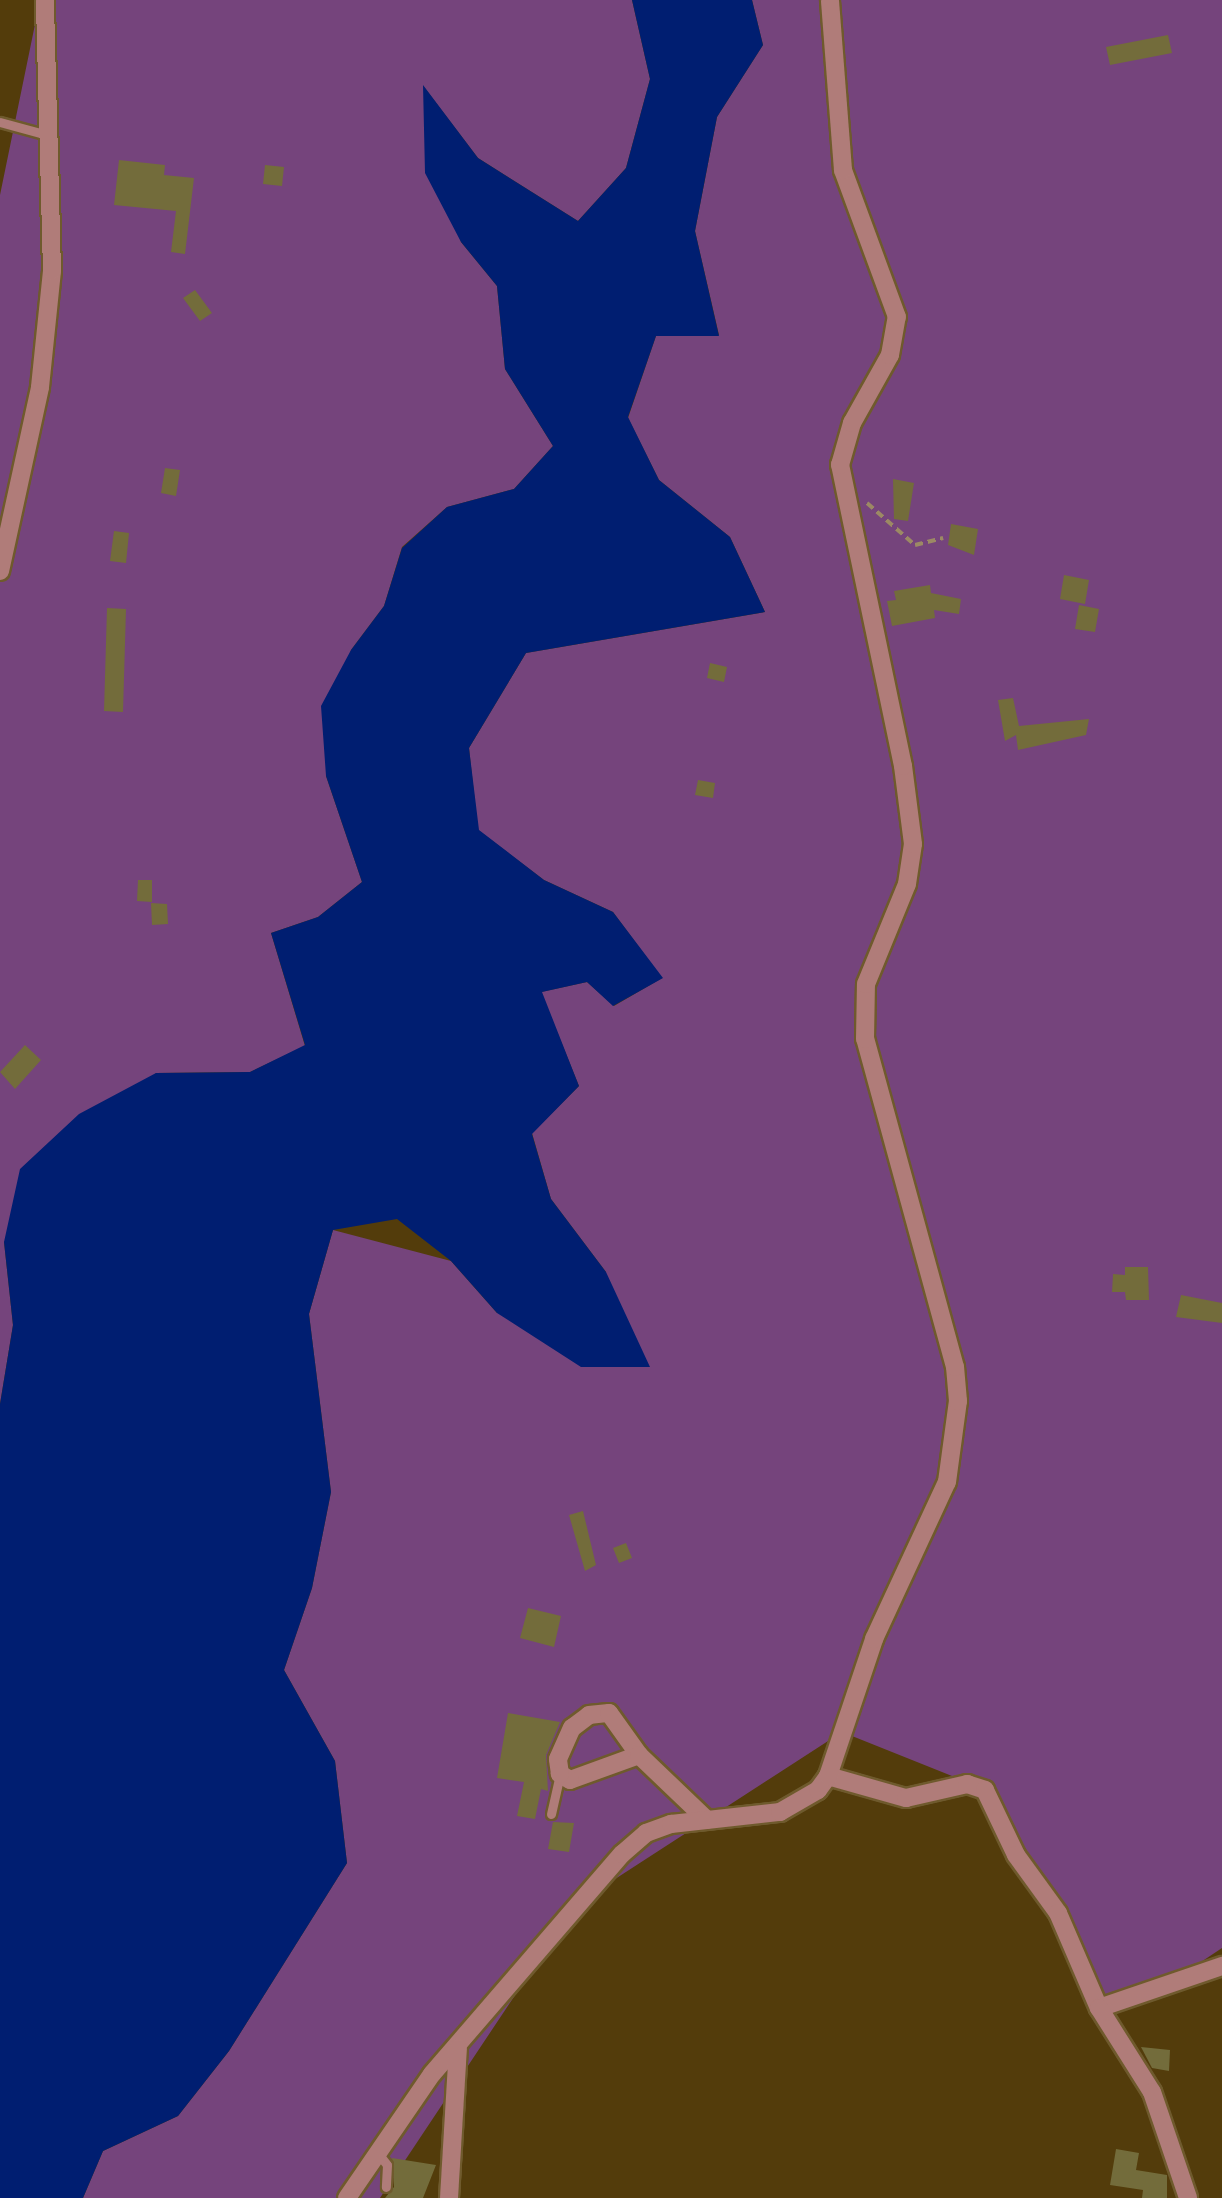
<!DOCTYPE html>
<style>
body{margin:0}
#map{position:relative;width:1222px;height:2198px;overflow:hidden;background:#533c0b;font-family:"Exo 2",sans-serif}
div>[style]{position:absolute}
.green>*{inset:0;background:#75447c}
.water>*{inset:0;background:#001e71}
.building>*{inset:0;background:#736c3b}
.path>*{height:4px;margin-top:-2px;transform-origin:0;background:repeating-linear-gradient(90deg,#9c8964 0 8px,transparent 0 13px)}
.roads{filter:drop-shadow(2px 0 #6f5a2d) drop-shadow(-2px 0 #6f5a2d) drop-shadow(0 2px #6f5a2d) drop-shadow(0 -2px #6f5a2d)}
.service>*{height:9px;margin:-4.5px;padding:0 4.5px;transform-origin:4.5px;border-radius:4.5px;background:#b07c79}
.minor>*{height:18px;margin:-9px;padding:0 9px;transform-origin:9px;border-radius:9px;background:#b07c79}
span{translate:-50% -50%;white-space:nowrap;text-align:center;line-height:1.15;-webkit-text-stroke:8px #533c0b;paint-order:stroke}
</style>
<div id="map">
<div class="green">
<div style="clip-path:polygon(40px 0,632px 0,650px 79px,626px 168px,578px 221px,478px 158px,424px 87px,461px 242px,497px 286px,505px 369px,553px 446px,514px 489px,447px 507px,402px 547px,384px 606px,351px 650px,326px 776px,362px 882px,318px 917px,271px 933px,305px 1046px,250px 1072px,156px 1073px,4px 1242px,13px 1325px,0 1404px,0 195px)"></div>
<div style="clip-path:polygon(752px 0,1222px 0,1222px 1948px,1156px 1992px,1099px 2008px,1040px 1884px,977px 1786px,842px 1732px,575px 1905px,380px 2198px,83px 2198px,103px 2151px,178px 2116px,229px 2051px,347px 1863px,335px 1761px,284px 1670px,312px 1588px,331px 1492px,309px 1314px,333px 1230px,451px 1261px,497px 1313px,606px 1272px,551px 1199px,532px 1133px,579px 1086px,541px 992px,587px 982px,614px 1006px,662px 978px,613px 912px,544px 880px,478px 830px,469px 748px,526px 653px,765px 612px,730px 537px,659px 480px,628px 418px,656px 336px,719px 335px,695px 231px,717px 117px,763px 45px)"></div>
</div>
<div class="water">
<div style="clip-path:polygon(632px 0,752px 0,763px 45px,717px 117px,695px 231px,719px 336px,656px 336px,628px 417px,659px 480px,730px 537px,765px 612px,526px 653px,469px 748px,479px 830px,544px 880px,613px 912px,663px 978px,613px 1006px,587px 982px,542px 992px,579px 1086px,532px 1134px,551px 1199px,606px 1272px,650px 1367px,581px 1367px,497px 1313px,451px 1261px,397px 1219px,333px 1230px,309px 1314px,331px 1492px,312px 1588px,284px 1670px,335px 1761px,347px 1863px,229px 2051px,178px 2116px,103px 2151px,83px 2198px,0 2198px,0 1404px,13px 1325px,4px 1242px,20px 1169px,79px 1114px,156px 1073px,250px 1072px,305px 1045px,271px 933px,318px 917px,362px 882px,326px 776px,321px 706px,351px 650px,384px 606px,402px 548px,447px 507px,514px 489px,553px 446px,505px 369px,497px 286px,461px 242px,425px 173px,423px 85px,478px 158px,578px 221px,626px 168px,650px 79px)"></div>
</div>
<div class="building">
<div style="clip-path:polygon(1168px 35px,1172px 53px,1110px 65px,1106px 47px)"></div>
<div style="clip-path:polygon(119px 160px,165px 165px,164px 175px,194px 178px,185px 254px,171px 252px,176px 211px,114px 205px)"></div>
<div style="clip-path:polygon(265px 165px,284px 167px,282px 186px,263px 184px)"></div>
<div style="clip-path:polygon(195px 290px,212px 313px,200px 321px,183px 298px)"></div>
<div style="clip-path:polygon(165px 468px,180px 470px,176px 496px,161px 493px)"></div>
<div style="clip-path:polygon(893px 479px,914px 483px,908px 521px,894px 519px)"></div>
<div style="clip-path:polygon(951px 524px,978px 529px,974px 555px,948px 545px)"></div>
<div style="clip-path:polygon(114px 531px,129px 533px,126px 563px,110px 561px)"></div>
<div style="clip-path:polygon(1064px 575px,1089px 580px,1085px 604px,1060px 599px)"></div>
<div style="clip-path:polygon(930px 585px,931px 593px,961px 599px,959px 614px,934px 610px,935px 618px,892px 626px,887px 601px,896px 600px,894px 591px)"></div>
<div style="clip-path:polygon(1079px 605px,1099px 609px,1095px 632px,1075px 629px)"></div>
<div style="clip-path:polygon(107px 608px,126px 609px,123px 712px,104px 711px)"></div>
<div style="clip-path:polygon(710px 663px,727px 667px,724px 682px,707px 678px)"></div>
<div style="clip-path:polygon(1013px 698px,1019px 726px,1089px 719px,1086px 735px,1018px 750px,1016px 735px,1005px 741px,998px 700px)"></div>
<div style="clip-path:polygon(698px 780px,715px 783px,713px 798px,695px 795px)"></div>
<div style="clip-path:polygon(138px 880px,152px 880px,152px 902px,137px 901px)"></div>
<div style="clip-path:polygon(151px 903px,167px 904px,168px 924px,152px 925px)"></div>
<div style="clip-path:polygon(25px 1045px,41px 1060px,15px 1089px,0 1072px)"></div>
<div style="clip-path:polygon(1125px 1267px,1148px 1267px,1149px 1300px,1126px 1300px,1125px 1292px,1112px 1292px,1113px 1274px,1125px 1275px)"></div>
<div style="clip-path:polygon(1181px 1295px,1222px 1303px,1222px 1323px,1176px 1317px)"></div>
<div style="clip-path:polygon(583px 1511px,596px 1565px,585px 1571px,569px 1515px)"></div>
<div style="clip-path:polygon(626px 1543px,632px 1558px,619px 1563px,613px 1548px)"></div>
<div style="clip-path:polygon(528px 1608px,561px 1616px,554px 1647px,520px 1638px)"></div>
<div style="clip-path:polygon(508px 1713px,560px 1722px,546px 1755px,548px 1791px,541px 1789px,535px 1819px,517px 1816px,524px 1782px,497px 1778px)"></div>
<div style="clip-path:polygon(553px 1822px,574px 1823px,569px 1852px,548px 1849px)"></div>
<div style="clip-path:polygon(1141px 2047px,1170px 2050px,1169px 2071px,1152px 2068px)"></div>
<div style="clip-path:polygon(1116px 2149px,1139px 2153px,1136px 2170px,1167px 2175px,1167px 2198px,1142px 2198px,1143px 2190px,1110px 2185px)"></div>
<div style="clip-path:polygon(392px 2158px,436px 2165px,423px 2198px,385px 2198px,394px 2187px)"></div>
</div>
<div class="path">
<div style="left:867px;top:503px;width:64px;rotate:41.2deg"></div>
<div style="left:915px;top:545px;width:29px;rotate:-14deg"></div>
</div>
<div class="roads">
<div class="service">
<div style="left:0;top:122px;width:50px;rotate:15.2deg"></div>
<div style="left:551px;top:1814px;width:41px;rotate:-77.3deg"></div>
<div style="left:377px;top:2152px;width:16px;rotate:52deg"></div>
<div style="left:387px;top:2165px;width:22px;rotate:93deg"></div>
</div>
<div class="minor">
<div style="left:0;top:571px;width:188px;rotate:-77.7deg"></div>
<div style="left:40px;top:387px;width:117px;rotate:-84.1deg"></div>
<div style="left:52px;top:271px;width:271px;rotate:-91.5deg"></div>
<div style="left:639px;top:1755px;width:73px;rotate:160.1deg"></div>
<div style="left:570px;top:1780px;width:12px;rotate:-149deg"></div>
<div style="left:560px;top:1774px;width:15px;rotate:-98deg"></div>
<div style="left:558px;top:1759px;width:34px;rotate:-66deg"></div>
<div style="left:572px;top:1728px;width:21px;rotate:-37deg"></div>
<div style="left:589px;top:1715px;width:20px;rotate:-6deg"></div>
<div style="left:609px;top:1713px;width:52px;rotate:54.5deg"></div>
<div style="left:639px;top:1755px;width:94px;rotate:43.7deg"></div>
<div style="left:828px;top:1776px;width:81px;rotate:15.8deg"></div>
<div style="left:906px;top:1798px;width:63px;rotate:-12.9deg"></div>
<div style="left:967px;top:1784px;width:19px;rotate:18deg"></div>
<div style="left:985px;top:1790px;width:72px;rotate:64.5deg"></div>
<div style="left:1016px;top:1855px;width:72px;rotate:54.1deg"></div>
<div style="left:1058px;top:1913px;width:103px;rotate:66.7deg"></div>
<div style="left:1099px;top:2008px;width:130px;rotate:-18.9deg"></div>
<div style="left:1099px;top:2008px;width:99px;rotate:57.8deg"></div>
<div style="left:1152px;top:2092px;width:112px;rotate:71.2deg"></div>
<div style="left:347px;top:2198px;width:150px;rotate:-55.6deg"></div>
<div style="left:432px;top:2074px;width:291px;rotate:-49.2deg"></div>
<div style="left:622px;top:1854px;width:32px;rotate:-41deg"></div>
<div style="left:646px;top:1833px;width:27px;rotate:-20deg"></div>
<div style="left:671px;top:1824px;width:110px;rotate:-6.3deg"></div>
<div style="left:780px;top:1812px;width:44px;rotate:-30.1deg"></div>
<div style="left:818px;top:1790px;width:17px;rotate:-54deg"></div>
<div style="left:828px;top:1776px;width:145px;rotate:-71.4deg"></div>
<div style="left:874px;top:1639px;width:173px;rotate:-65.1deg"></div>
<div style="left:947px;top:1482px;width:82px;rotate:-82.3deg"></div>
<div style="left:958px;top:1401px;width:34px;rotate:-95deg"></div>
<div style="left:955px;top:1367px;width:340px;rotate:-105.3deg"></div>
<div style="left:865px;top:1039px;width:55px;rotate:-89deg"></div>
<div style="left:866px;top:984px;width:108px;rotate:-67.7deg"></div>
<div style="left:907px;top:884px;width:40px;rotate:-81.5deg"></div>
<div style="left:913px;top:844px;width:79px;rotate:-97.3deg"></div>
<div style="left:903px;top:766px;width:308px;rotate:-101.8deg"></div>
<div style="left:840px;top:465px;width:44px;rotate:-74.1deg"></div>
<div style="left:852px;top:423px;width:78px;rotate:-60.8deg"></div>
<div style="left:890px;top:355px;width:39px;rotate:-80deg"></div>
<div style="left:897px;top:317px;width:157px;rotate:-110.2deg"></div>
<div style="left:843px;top:170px;width:170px;rotate:-94.4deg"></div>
<div style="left:449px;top:2198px;width:150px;rotate:-86.6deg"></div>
</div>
</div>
</div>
